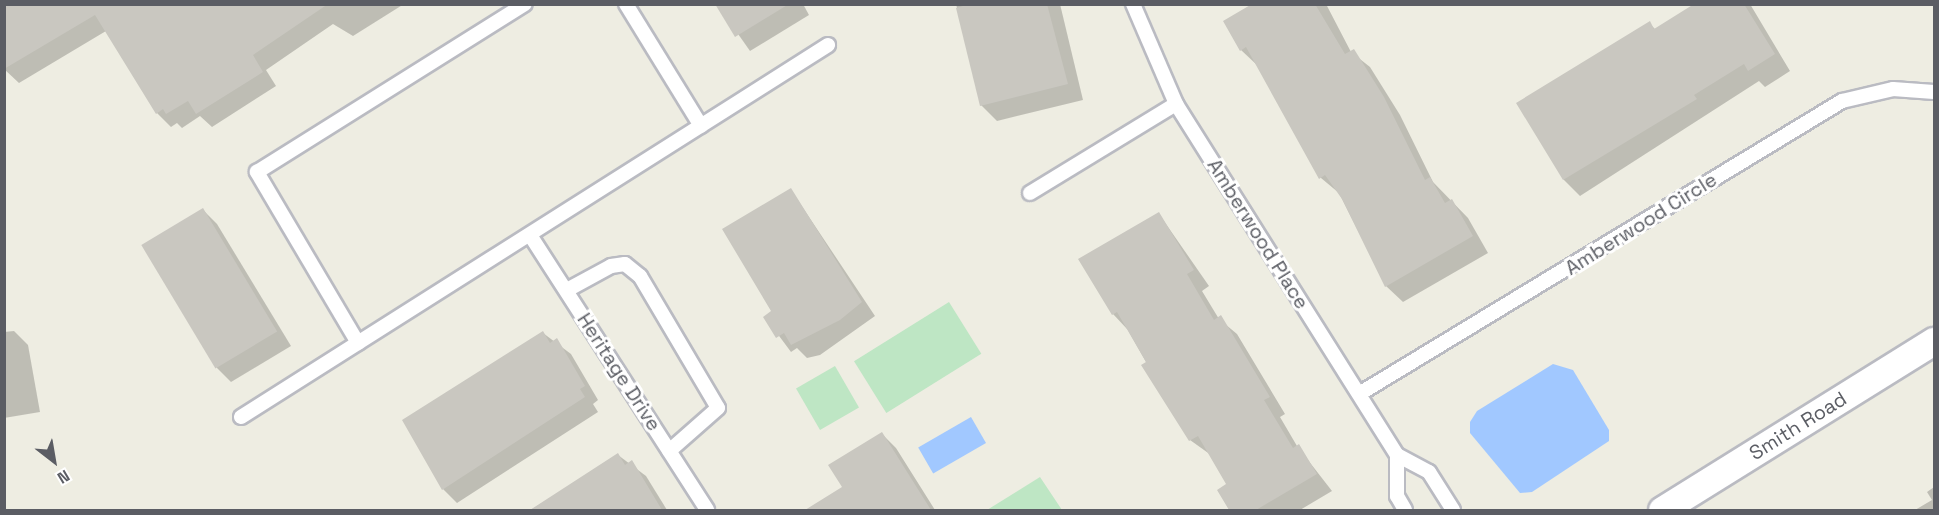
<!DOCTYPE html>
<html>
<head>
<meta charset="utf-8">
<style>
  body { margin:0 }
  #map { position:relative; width:1939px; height:515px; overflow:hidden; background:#eeede2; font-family:"Space Grotesk",sans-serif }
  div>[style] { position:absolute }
  .green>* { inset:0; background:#bee6c4; transform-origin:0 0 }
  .water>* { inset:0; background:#a1c8ff; transform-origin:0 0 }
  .shadow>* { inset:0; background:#0003 }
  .building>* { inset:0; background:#c9c7c0; transform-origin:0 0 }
  .roads { filter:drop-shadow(2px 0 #babbc2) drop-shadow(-2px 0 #babbc2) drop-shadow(0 2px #babbc2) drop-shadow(0 -2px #babbc2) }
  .lane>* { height:14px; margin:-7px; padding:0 7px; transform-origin:7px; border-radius:7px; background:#fff }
  .street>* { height:27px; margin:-13.5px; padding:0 13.5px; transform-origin:13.5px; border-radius:13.5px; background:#fff }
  span { translate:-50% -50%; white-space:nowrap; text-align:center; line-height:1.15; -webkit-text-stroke:6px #fff; paint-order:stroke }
  .street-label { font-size:20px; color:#5b5d64 }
  .frame { position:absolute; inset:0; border:6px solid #5b5d64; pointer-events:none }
  .north { position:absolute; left:24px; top:431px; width:60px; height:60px; -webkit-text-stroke:4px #fff; paint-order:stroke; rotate:149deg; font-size:16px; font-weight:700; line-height:24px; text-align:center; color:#5b5d64 }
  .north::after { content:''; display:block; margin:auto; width:21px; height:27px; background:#5b5d64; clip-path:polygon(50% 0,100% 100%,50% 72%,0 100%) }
</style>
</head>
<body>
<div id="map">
  <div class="green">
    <i style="left:949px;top:302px;width:61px;height:112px;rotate:58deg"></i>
    <i style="left:835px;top:366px;width:48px;height:45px;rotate:60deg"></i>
    <i style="clip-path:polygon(1040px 477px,1062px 510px,987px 510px)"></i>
  </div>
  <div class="water">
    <i style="clip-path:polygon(1553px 364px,1573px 370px,1609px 430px,1609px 441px,1532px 492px,1520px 493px,1470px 433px,1470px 422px,1477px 411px)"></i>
    <i style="left:971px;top:417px;width:30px;height:61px;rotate:60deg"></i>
  </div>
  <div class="shadow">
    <i style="clip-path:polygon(4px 4px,404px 4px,353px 36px,333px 24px,266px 70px,276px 86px,212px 127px,200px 116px,182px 128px,177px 123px,171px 127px,157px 113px,106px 31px,19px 83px,4px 69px)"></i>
    <i style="clip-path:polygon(717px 4px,803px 4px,809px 15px,750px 51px)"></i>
    <i style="clip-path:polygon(956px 4px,1060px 4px,1083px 100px,997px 121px,981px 105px)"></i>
    <i style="clip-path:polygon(1255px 4px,1326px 4px,1351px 52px,1370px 67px,1400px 115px,1433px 182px,1468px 218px,1488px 253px,1403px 302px,1386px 286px,1339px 193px,1321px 178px,1258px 66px,1241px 50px)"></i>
    <i style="clip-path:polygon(1697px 4px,1750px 4px,1790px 71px,1765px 87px,1759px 81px,1580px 196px,1564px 180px,1518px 103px,1649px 23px,1656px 30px)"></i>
    <i style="clip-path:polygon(791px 190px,875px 316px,820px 355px,807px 358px,797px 348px,791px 352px,765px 317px,773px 312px)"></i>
    <i style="clip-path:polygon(203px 210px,217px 224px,291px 346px,231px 382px,217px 368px)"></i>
    <i style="clip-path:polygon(1159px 214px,1209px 286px,1202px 291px,1219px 319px,1237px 334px,1285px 414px,1280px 417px,1297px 446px,1332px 491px,1300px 510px,1231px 510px,1219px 490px,1228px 485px,1211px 455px,1190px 440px,1128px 330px,1113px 314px)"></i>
    <i style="clip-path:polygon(14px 331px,28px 345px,40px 412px,4px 418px,4px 332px)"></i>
    <i style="clip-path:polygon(543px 333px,571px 354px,598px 400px,593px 404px,598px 412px,457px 503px,443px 489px)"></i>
    <i style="clip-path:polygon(882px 434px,896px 448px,935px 510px,832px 510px,825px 500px,844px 487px)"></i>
    <i style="clip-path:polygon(618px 455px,646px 476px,667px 510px,531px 510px)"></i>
    <i style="clip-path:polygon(1934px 487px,1934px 510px,1915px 510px,1932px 500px,1927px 492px)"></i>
  </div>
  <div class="building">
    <i style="clip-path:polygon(4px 4px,328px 4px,253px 55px,263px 72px,196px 114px,188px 101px,166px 114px,163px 109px,156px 114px,95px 15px,4px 69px)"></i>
    <i style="clip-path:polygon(715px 4px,789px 4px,735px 37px)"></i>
    <i style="clip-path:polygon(970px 4px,1047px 4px,1068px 84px,980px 106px,956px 8px)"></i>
    <i style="clip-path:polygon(1252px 4px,1315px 4px,1345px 54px,1354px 49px,1384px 97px,1425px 180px,1430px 177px,1445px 203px,1452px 199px,1473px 236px,1385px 287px,1342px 199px,1325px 175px,1319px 179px,1246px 47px,1240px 51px,1223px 21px)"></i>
    <i style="clip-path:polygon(1694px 4px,1744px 4px,1775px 54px,1748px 71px,1744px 64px,1694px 95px,1697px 99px,1563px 180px,1516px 103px,1650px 21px,1654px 29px)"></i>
    <i style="clip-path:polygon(791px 188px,862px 302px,840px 320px,791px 345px,784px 333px,776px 338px,763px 317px,771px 311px,722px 229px)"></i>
    <i style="left:203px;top:208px;width:144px;height:72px;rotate:59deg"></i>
    <i style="clip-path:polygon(1159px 212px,1194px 270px,1187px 274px,1214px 320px,1221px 315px,1270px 397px,1264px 400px,1293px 448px,1299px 444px,1317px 474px,1256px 510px,1229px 510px,1217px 490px,1226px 484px,1198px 436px,1189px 441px,1141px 365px,1146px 362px,1117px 312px,1112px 315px,1078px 259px)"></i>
    <i style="clip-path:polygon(543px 331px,550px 343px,557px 338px,585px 386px,580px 389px,585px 397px,442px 490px,402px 420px)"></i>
    <i style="clip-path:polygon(882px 432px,931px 510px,805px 510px,842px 487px,828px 465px)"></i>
    <i style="clip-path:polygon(618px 453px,625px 465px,632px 460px,662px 510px,530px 510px)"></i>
  </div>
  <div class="roads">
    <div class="lane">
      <i style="left:626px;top:4px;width:143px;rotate:58.4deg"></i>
      <i style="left:1133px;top:4px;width:109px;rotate:66.7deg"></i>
      <i style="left:1176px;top:104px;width:415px;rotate:57.8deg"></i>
      <i style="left:1397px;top:455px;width:41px;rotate:90deg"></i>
      <i style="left:1397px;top:496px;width:16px;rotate:60deg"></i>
      <i style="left:1030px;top:193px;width:171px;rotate:-31.4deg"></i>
      <i style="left:530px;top:235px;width:327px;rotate:57.2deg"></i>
      <i style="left:567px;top:290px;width:50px;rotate:-28.6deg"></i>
      <i style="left:611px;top:266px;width:14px;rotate:-8deg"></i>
      <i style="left:625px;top:264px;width:19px;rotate:39deg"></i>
      <i style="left:640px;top:276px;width:153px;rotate:59.4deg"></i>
      <i style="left:718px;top:408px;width:65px;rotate:138.7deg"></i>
      <i style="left:358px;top:343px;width:199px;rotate:-120.6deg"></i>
      <i style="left:257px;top:172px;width:316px;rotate:-32.1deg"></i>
      <i style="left:1359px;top:394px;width:565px;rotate:-31.24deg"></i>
      <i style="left:1842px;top:101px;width:52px;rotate:-13.2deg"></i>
      <i style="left:1893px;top:89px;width:41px;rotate:4.2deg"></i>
      <i style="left:241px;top:417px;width:695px;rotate:-32.36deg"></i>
      <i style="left:1397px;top:455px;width:36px;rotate:28deg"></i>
      <i style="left:1429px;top:472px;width:45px;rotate:57.7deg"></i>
    </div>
    <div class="street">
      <i style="left:1662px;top:510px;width:320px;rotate:-31.9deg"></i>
    </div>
  </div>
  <div class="street-label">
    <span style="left:1641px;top:224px;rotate:-32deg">Amberwood Circle</span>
    <span style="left:1258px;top:234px;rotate:58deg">Amberwood Place</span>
    <span style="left:619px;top:372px;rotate:57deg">Heritage Drive</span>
    <span style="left:1798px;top:426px;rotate:-32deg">Smith Road</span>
  </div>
  <div class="frame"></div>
  <div class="north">N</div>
</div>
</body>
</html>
